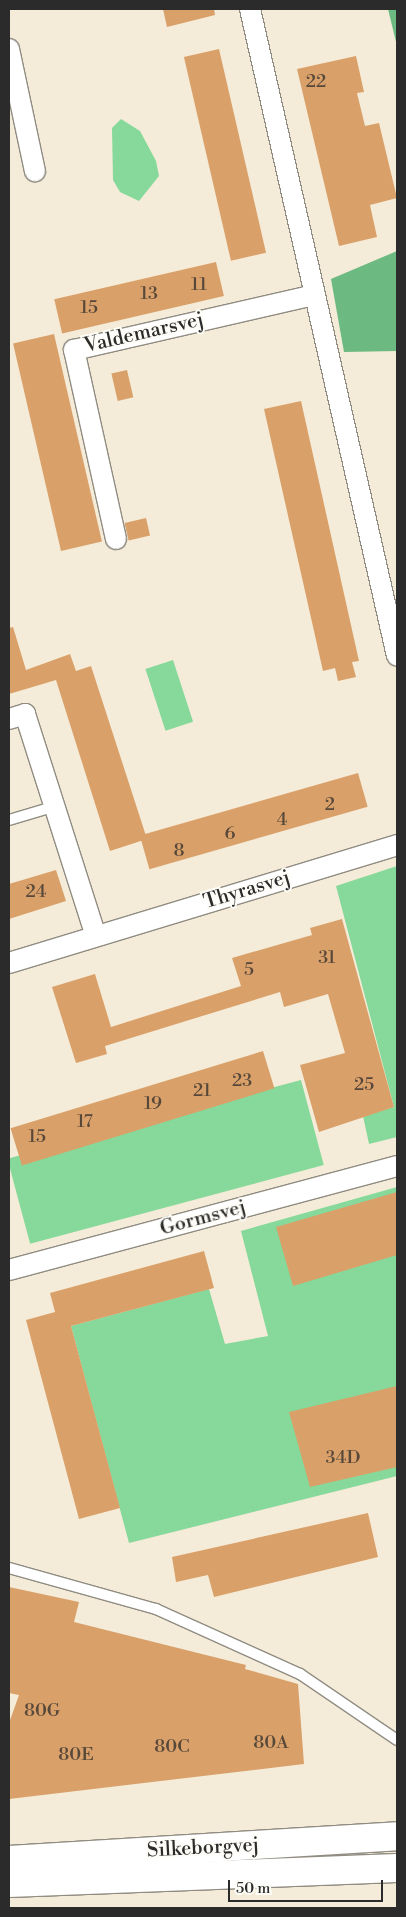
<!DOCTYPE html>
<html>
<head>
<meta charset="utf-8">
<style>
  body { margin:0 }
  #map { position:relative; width:406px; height:1917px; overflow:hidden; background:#f4ecd8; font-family:"Libre Bodoni",serif }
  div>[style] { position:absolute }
  .green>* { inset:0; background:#86d99a; transform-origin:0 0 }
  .forest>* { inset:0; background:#6cb982 }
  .building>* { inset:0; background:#daa069; transform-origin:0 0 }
  .roads { filter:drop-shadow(1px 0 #908c82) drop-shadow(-1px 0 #908c82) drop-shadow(0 1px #908c82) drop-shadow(0 -1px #908c82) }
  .lane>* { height:10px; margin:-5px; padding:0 5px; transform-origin:5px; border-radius:5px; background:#fff }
  .street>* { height:20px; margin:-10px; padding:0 10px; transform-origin:10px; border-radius:10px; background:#fff }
  .secondary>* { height:28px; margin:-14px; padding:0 14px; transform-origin:14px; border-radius:14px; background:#fff }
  span { translate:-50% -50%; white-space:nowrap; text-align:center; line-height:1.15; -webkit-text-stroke:4px #fdfcf7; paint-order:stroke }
  .number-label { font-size:18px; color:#57483a }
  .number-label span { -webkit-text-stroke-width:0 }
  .street-label { font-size:20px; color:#2b2b2b }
  .frame { position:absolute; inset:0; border:10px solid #2b2b2b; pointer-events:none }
  .scale { position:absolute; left:228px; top:1880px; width:155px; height:22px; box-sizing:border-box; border:2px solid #2b2b2b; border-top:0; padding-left:6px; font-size:15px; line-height:18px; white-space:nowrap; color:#2b2b2b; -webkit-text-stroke:4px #fdfcf7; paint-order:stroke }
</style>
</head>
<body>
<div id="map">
  <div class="green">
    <i style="clip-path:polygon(121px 119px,140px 131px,156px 161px,159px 176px,139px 201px,120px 192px,113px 180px,112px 128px)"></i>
    <i style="left:173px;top:660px;width:65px;height:29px;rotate:72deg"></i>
    <i style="clip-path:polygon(397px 866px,397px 1137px,369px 1144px,363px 1116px,394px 1107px,336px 886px)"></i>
    <i style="left:301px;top:1080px;width:88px;height:304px;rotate:75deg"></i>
    <i style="clip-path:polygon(397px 1187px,397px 1476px,129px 1543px,71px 1326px,209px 1289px,225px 1344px,268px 1336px,241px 1231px)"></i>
  </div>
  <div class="forest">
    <i style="clip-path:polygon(388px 9px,397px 9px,397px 46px)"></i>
    <i style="clip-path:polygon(397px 251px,397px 351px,344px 352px,331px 279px)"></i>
  </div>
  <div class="building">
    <i style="clip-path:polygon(163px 9px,214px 9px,215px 15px,167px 27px)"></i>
    <i style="left:219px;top:49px;width:209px;height:36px;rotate:77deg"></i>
    <i style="clip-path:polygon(356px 56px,364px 92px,357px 93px,365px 126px,379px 123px,397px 198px,370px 205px,377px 237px,339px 246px,297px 69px)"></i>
    <i style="left:216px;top:262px;width:35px;height:166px;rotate:77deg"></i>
    <i style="left:54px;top:334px;width:213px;height:42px;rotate:77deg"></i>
    <i style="left:127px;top:370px;width:28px;height:16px;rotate:77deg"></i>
    <i style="clip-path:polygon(301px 401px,359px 661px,352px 662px,356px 677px,338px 681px,335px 668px,323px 671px,264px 409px)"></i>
    <i style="left:146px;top:518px;width:18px;height:22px;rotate:77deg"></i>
    <i style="clip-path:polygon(13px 627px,26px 670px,70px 654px,76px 671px,91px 666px,147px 839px,110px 851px,56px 680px,9px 694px,9px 628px)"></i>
    <i style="left:358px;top:773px;width:35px;height:227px;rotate:74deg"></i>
    <i style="clip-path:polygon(56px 870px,66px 901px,9px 919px,9px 884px)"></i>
    <i style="clip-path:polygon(342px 919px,394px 1107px,319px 1132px,300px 1065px,345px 1053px,328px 994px,284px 1007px,280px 992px,105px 1046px,107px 1054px,76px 1063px,52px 987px,95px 974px,111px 1027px,241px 986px,232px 958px,312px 935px,310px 928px)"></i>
    <i style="left:263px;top:1051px;width:39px;height:264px;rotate:73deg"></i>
    <i style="clip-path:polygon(397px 1192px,397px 1255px,293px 1286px,276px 1227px)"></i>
    <i style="clip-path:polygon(204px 1251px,214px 1288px,71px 1326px,120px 1508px,79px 1519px,26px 1320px,55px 1312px,50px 1293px)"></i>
    <i style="clip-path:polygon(397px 1386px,397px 1467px,310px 1487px,289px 1412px)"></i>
    <i style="clip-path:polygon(368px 1513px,378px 1557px,214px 1597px,208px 1575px,176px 1582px,172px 1557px)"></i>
    <i style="clip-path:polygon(9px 1587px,79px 1602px,74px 1622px,246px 1665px,245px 1669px,298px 1684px,304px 1764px,9px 1799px,9px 1723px,19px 1695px,9px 1693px)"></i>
  </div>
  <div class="roads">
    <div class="lane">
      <i style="left:9px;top:820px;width:49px;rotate:-16.6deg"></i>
      <i style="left:9px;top:1568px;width:153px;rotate:15.6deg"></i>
      <i style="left:156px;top:1609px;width:158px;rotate:24.3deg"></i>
      <i style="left:300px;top:1674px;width:117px;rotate:34.2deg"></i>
    </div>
    <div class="street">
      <i style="left:250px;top:9px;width:663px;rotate:77.2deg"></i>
      <i style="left:9px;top:49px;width:125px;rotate:78deg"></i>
      <i style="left:116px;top:539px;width:194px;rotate:-102.5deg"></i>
      <i style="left:74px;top:350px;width:247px;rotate:-12.9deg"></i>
      <i style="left:9px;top:719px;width:17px;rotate:-17deg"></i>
      <i style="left:25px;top:714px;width:233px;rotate:72.3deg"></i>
      <i style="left:9px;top:963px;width:406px;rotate:-16.9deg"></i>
      <i style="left:9px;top:1270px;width:402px;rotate:-15deg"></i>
    </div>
    <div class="secondary">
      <i style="left:9px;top:1860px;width:389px;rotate:-3.5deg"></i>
      <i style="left:9px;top:1883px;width:388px;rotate:-2.2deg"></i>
    </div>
  </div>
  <div class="number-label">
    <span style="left:316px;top:82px">22</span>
    <span style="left:199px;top:285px">11</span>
    <span style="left:149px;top:294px">13</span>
    <span style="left:89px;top:308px">15</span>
    <span style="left:330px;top:805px">2</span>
    <span style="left:282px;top:820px">4</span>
    <span style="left:230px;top:834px">6</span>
    <span style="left:179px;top:851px">8</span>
    <span style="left:36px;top:892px">24</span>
    <span style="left:327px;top:958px">31</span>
    <span style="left:249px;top:970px">5</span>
    <span style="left:242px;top:1081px">23</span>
    <span style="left:364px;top:1085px">25</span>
    <span style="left:202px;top:1091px">21</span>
    <span style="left:153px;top:1104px">19</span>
    <span style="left:85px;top:1122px">17</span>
    <span style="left:37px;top:1137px">15</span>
    <span style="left:343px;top:1458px">34D</span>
    <span style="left:42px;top:1711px">80G</span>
    <span style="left:271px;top:1743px">80A</span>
    <span style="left:172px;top:1747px">80C</span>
    <span style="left:76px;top:1755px">80E</span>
  </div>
  <div class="street-label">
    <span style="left:144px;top:333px;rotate:-13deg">Valdemarsvej</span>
    <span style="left:247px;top:890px;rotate:-17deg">Thyrasvej</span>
    <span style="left:203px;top:1218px;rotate:-15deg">Gormsvej</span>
    <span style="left:203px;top:1848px;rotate:-3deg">Silkeborgvej</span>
  </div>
  <div class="frame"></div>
  <div class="scale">50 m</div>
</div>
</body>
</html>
